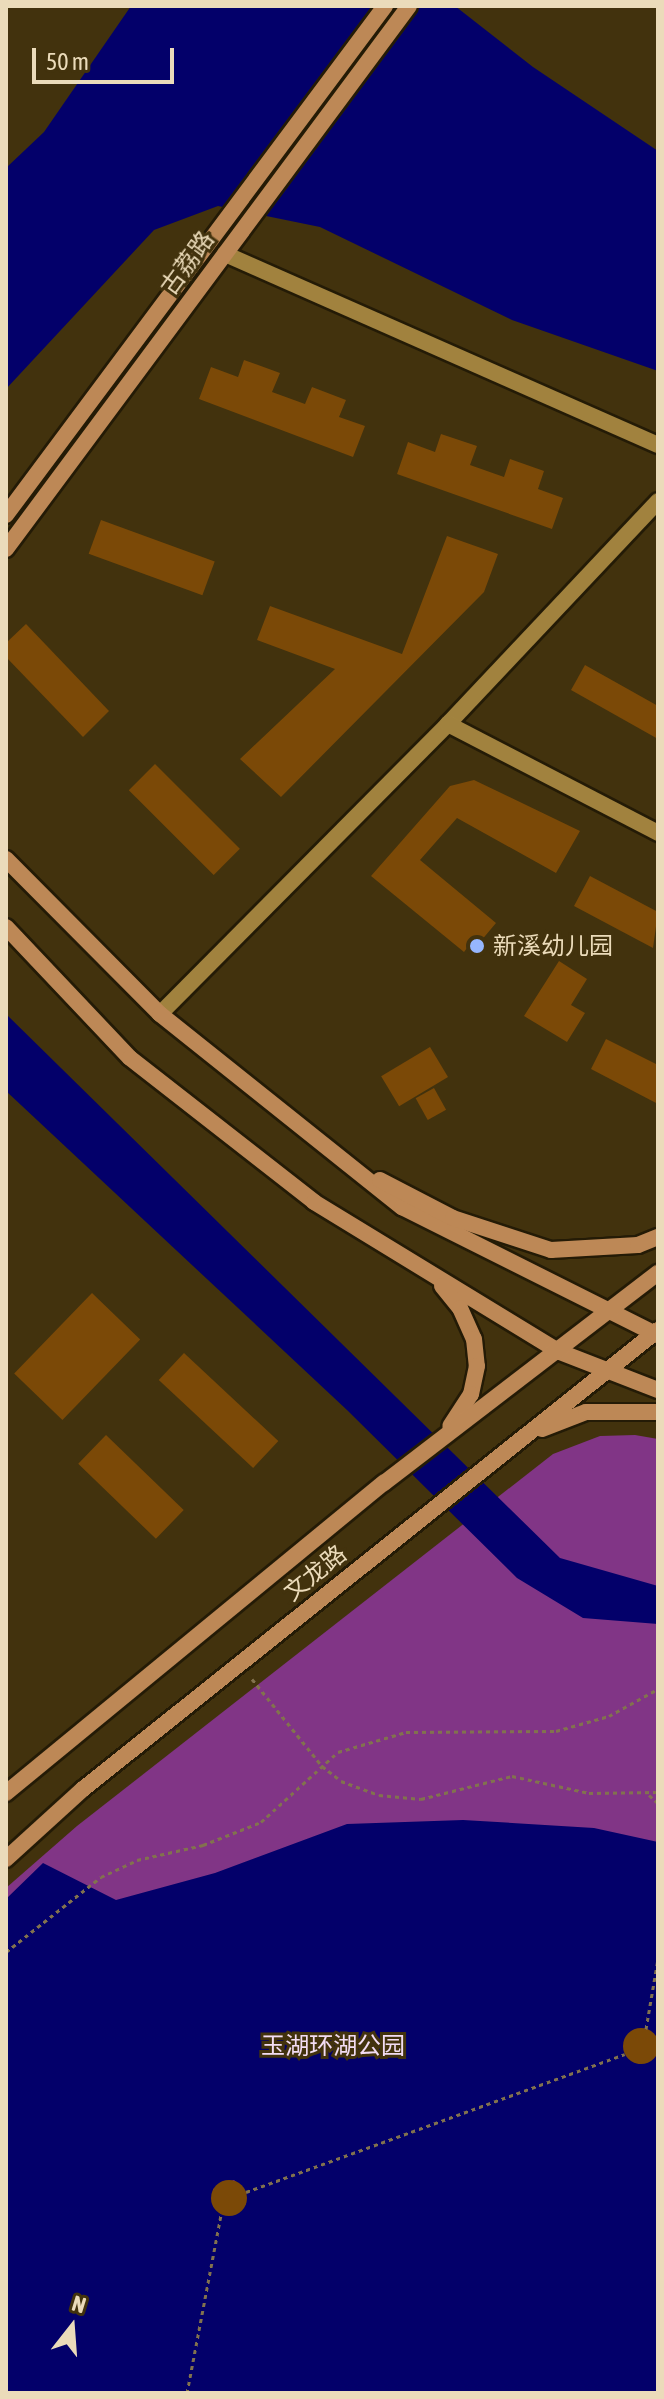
<!DOCTYPE html>
<html>
<head>
<meta charset="utf-8">
<style>
  body { margin:0 }
  #map { position:relative; width:664px; height:2399px; overflow:hidden; background:#42320d; font-family:"Asap Condensed","Noto Sans SC",sans-serif }
  div>[style] { position:absolute }
  .green>* { inset:0; background:#813586 }
  .water>* { inset:0; background:#03006a }
  .building>* { inset:0; background:#7b4907; transform-origin:0 0 }
  .round { border-radius:50% }
  .path>* { height:3px; margin-top:-1.5px; transform-origin:0; background:repeating-linear-gradient(90deg,#82724e 0 4px,transparent 0 8px) }
  .roads { filter:drop-shadow(2px 0 #241b06) drop-shadow(-2px 0 #241b06) drop-shadow(0 2px #241b06) drop-shadow(0 -2px #241b06) }
  .street>* { height:16px; margin:-8px; padding:0 8px; transform-origin:8px; border-radius:8px; background:#a1823e }
  .secondary>* { height:16px; margin:-8px; padding:0 8px; transform-origin:8px; border-radius:8px; background:#bd8856 }
  .dots>* { width:22px; height:22px; translate:-50% -50%; box-sizing:border-box; border:4px solid #42320d; border-radius:50% }
  span { translate:-50% -50%; white-space:nowrap; text-align:center; line-height:1.15; -webkit-text-stroke:6px #42320d; paint-order:stroke }
  .street-label { font-size:24px; color:#ebdbba }
  .poi-label { font-size:24px; color:#ebdbba }
  .left { translate:0 -50%; text-align:left }
  .park-label { font-size:24px; color:#f2dcf3 }
  .frame { position:absolute; inset:0; border:8px solid #ebdbba; pointer-events:none }
  .north { position:absolute; left:32px; top:2287px; width:80px; height:80px; -webkit-text-stroke:6px #42320d; paint-order:stroke; rotate:17deg; font-size:22px; font-weight:700; line-height:32px; text-align:center; color:#ebdbba }
  .north::after { content:''; display:block; margin:auto; width:28px; height:36px; background:#ebdbba; clip-path:polygon(50% 0,100% 100%,50% 72%,0 100%) }
  .scale { position:absolute; left:32px; top:48px; width:142px; height:36px; box-sizing:border-box; border:4px solid #ebdbba; border-top:0; padding-left:10px; font-size:24px; line-height:28px; white-space:nowrap; color:#ebdbba; -webkit-text-stroke:6px #42320d; paint-order:stroke }
</style>
</head>
<body>
<div id="map">
  <div class="green">
    <i style="clip-path:polygon(635px 1435px,658px 1439px,658px 2393px,6px 2393px,6px 1888px,77px 1826px,553px 1454px,600px 1436px)"></i>
  </div>
  <div class="water">
    <i style="clip-path:polygon(131px 6px,455px 6px,533px 67px,658px 151px,658px 371px,512px 320px,320px 227px,218px 206px,154px 230px,6px 389px,6px 168px,44px 132px)"></i>
    <i style="clip-path:polygon(6px 1014px,560px 1558px,658px 1586px,658px 1624px,583px 1618px,517px 1578px,347px 1410px,6px 1091px)"></i>
    <i style="clip-path:polygon(evenodd,463px 1820px,594px 1828px,658px 1842px,658px 2040px,646px 2029px,635px 2030px,624px 2049px,639px 2064px,658px 2053px,658px 2393px,6px 2393px,6px 1899px,43px 1863px,116px 1900px,215px 1873px,347px 1824px,463px 1820px,234px 2180px,246px 2192px,246px 2204px,233px 2215px,221px 2214px,213px 2206px,213px 2189px,234px 2180px)"></i>
  </div>
  <div class="building">
    <i style="clip-path:polygon(244px 360px,280px 373px,272px 392px,305px 404px,312px 387px,346px 400px,339px 417px,365px 426px,353px 457px,199px 399px,211px 367px,238px 377px)"></i>
    <i style="clip-path:polygon(441px 434px,477px 446px,470px 465px,504px 477px,510px 459px,544px 471px,538px 489px,563px 498px,552px 529px,397px 474px,408px 442px,435px 452px)"></i>
    <i style="left:101px;top:520px;width:121px;height:36px;rotate:20deg"></i>
    <i style="clip-path:polygon(447px 536px,498px 554px,484px 592px,281px 797px,240px 759px,335px 669px,257px 640px,270px 606px,402px 654px)"></i>
    <i style="clip-path:polygon(26px 624px,109px 711px,83px 737px,6px 657px,6px 643px)"></i>
    <i style="clip-path:polygon(585px 665px,658px 706px,658px 739px,571px 690px)"></i>
    <i style="left:155px;top:764px;width:120px;height:37px;rotate:45deg"></i>
    <i style="clip-path:polygon(474px 780px,580px 831px,556px 873px,457px 818px,420px 860px,496px 923px,475px 948px,470px 944px,464px 952px,371px 876px,450px 786px)"></i>
    <i style="clip-path:polygon(590px 876px,658px 912px,653px 948px,574px 906px)"></i>
    <i style="clip-path:polygon(559px 961px,587px 979px,571px 1005px,585px 1013px,567px 1042px,524px 1016px)"></i>
    <i style="clip-path:polygon(606px 1039px,658px 1065px,658px 1104px,591px 1069px)"></i>
    <i style="left:430px;top:1047px;width:35px;height:57px;rotate:59deg"></i>
    <i style="left:434px;top:1088px;width:25px;height:21px;rotate:61deg"></i>
    <i style="left:92px;top:1293px;width:67px;height:112px;rotate:44deg"></i>
    <i style="left:184px;top:1353px;width:129px;height:37px;rotate:43deg"></i>
    <i style="left:106px;top:1435px;width:108px;height:40px;rotate:44deg"></i>
    <i class="round" style="left:623px;top:2028px;width:36px;height:36px"></i>
    <i class="round" style="left:211px;top:2180px;width:36px;height:36px"></i>
  </div>
  <div class="path">
    <i style="left:252px;top:1679px;width:112px;rotate:51.2deg"></i>
    <i style="left:322px;top:1766px;width:24px;rotate:38deg"></i>
    <i style="left:341px;top:1781px;width:40px;rotate:20.2deg"></i>
    <i style="left:379px;top:1795px;width:42px;rotate:5.4deg"></i>
    <i style="left:421px;top:1799px;width:94px;rotate:-14.2deg"></i>
    <i style="left:512px;top:1776px;width:79px;rotate:12.4deg"></i>
    <i style="left:589px;top:1793px;width:69px;rotate:-0.8deg"></i>
    <i style="left:649px;top:1795px;width:12px;rotate:42deg"></i>
    <i style="left:6px;top:1952px;width:121px;rotate:-38.3deg"></i>
    <i style="left:101px;top:1877px;width:40px;rotate:-25deg"></i>
    <i style="left:137px;top:1860px;width:68px;rotate:-12.8deg"></i>
    <i style="left:203px;top:1845px;width:62px;rotate:-21.6deg"></i>
    <i style="left:261px;top:1822px;width:104px;rotate:-42.3deg"></i>
    <i style="left:338px;top:1752px;width:71px;rotate:-16.4deg"></i>
    <i style="left:406px;top:1732px;width:150px;rotate:-0.4deg"></i>
    <i style="left:556px;top:1731px;width:55px;rotate:-15.8deg"></i>
    <i style="left:609px;top:1716px;width:56px;rotate:-28.9deg"></i>
    <i style="left:646px;top:2029px;width:71px;rotate:-80.3deg"></i>
    <i style="left:246px;top:2192px;width:403px;rotate:-20deg"></i>
    <i style="left:187px;top:2393px;width:182px;rotate:-79.2deg"></i>
  </div>
  <div class="roads">
    <div class="street">
      <i style="left:225px;top:254px;width:473px;rotate:23.8deg"></i>
      <i style="left:448px;top:724px;width:306px;rotate:-46.7deg"></i>
      <i style="left:160px;top:1014px;width:409px;rotate:-45.2deg"></i>
      <i style="left:448px;top:724px;width:237px;rotate:27.4deg"></i>
    </div>
    <div class="secondary">
      <i style="left:6px;top:515px;width:635px;rotate:-53.33deg"></i>
      <i style="left:6px;top:549px;width:676px;rotate:-53.42deg"></i>
      <i style="left:6px;top:859px;width:218px;rotate:45.2deg"></i>
      <i style="left:160px;top:1014px;width:310px;rotate:38.6deg"></i>
      <i style="left:402px;top:1207px;width:286px;rotate:26.6deg"></i>
      <i style="left:6px;top:927px;width:180px;rotate:46.6deg"></i>
      <i style="left:130px;top:1058px;width:234px;rotate:38deg"></i>
      <i style="left:314px;top:1202px;width:288px;rotate:31.4deg"></i>
      <i style="left:560px;top:1352px;width:105px;rotate:21.2deg"></i>
      <i style="left:380px;top:1180px;width:82px;rotate:27.5deg"></i>
      <i style="left:453px;top:1218px;width:103px;rotate:18.1deg"></i>
      <i style="left:551px;top:1250px;width:87px;rotate:-3.3deg"></i>
      <i style="left:638px;top:1245px;width:22px;rotate:-22deg"></i>
      <i style="left:442px;top:1286px;width:28px;rotate:51deg"></i>
      <i style="left:460px;top:1308px;width:34px;rotate:66deg"></i>
      <i style="left:474px;top:1339px;width:27px;rotate:84deg"></i>
      <i style="left:477px;top:1366px;width:29px;rotate:102deg"></i>
      <i style="left:471px;top:1394px;width:38px;rotate:123deg"></i>
      <i style="left:542px;top:1429px;width:47px;rotate:-21.1deg"></i>
      <i style="left:586px;top:1412px;width:72px"></i>
      <i style="left:6px;top:1793px;width:489px;rotate:-39.4deg"></i>
      <i style="left:384px;top:1483px;width:345px;rotate:-37.5deg"></i>
      <i style="left:6px;top:1859px;width:104px;rotate:-42.3deg"></i>
      <i style="left:83px;top:1789px;width:736px;rotate:-38.6deg"></i>
    </div>
  </div>
  <div class="dots">
    <i style="left:477px;top:946px;background:#96b6fd"></i>
  </div>
  <div class="street-label">
    <span style="left:187px;top:263px;rotate:-54deg">古荔路</span>
    <span style="left:315px;top:1573px;rotate:-39deg">文龙路</span>
  </div>
  <div class="poi-label">
    <span class="left" style="left:493px;top:946px">新溪幼儿园</span>
  </div>
  <div class="park-label">
    <span style="left:333px;top:2046px">玉湖环湖公园</span>
  </div>
  <div class="frame"></div>
  <div class="north">N</div>
  <div class="scale">50 m</div>
</div>
</body>
</html>
